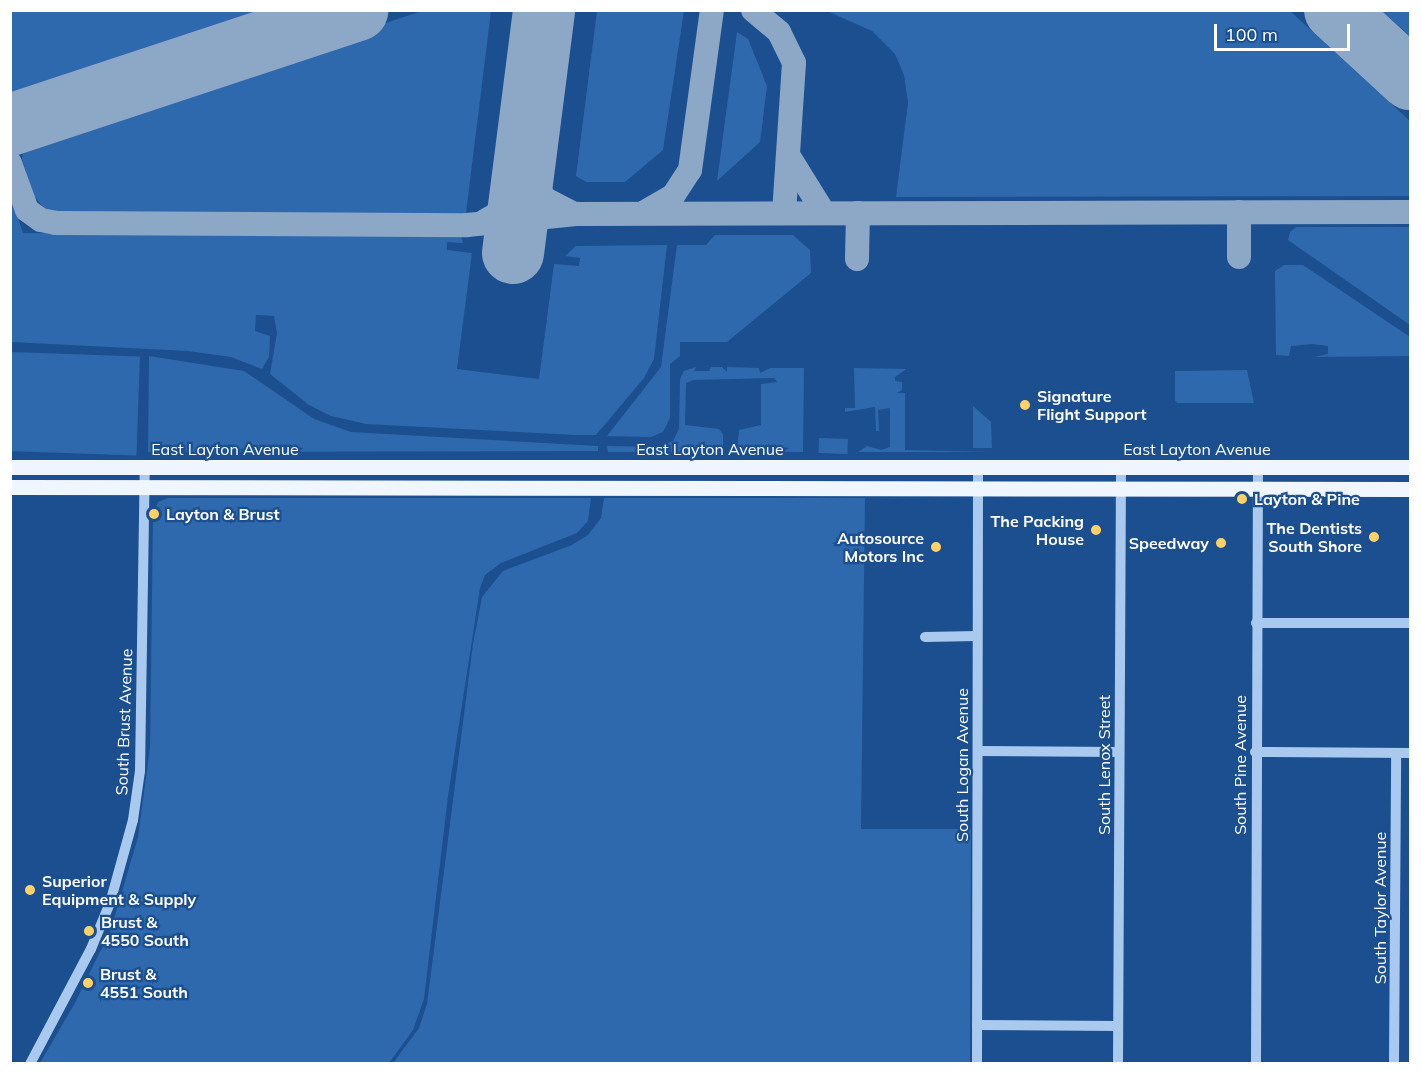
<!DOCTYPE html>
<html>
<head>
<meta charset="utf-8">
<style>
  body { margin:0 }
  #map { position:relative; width:1421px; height:1074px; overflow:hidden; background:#1b4f8f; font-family:Mulish,sans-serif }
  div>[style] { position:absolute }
  .green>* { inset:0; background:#2e69ad; transform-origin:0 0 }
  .taxiway>* { height:24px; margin:-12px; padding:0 12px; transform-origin:12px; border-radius:12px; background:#8da7c7 }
  .runway>* { height:62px; margin:-31px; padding:0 31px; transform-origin:31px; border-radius:31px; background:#8da7c7 }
  .minor>* { height:10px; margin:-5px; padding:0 5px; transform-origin:5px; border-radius:5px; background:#a9c9ee }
  .major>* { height:15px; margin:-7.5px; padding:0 7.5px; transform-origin:7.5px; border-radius:7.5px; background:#f0f6ff }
  .dots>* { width:16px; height:16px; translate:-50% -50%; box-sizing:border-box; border:3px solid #1b4f8f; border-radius:50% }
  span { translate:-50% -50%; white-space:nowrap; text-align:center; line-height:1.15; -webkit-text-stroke:4.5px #1b4f8f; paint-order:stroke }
  .poi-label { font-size:16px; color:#fff; font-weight:700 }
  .left { translate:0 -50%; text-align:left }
  .right { translate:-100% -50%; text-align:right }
  .street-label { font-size:16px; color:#fff }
  .frame { position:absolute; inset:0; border:12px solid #fff; pointer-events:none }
  .scale { position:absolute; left:1214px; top:24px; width:136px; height:27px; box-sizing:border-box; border:3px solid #fff; border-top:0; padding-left:8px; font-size:18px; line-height:21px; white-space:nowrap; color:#fff; -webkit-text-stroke:4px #1b4f8f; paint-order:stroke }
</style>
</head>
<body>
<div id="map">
  <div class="green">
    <i style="clip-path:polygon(425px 10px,491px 11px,466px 213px,61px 213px,44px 208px,34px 196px,22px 159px,24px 149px,34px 140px)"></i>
    <i style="clip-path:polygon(10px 11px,11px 10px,290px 11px,20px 100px,11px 98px)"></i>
    <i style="clip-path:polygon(597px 11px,684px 11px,663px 150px,625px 182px,586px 182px,576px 176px)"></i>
    <i style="clip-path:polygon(827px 11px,1290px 11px,1410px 121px,1410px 196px,896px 197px,908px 102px,904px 75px,895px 54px,872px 31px)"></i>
    <i style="clip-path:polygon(1382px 11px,1410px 11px,1410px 36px)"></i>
    <i style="clip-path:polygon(737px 32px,748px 39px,767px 86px,760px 142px,717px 181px)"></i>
    <i style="clip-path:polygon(11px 196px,23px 233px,461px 236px,463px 243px,447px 242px,447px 250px,472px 253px,457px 369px,539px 379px,554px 264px,579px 266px,580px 258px,565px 256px,576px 246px,667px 245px,654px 359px,644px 378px,596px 435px,575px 435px,366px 424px,331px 416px,309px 405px,270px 374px,277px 333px,274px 316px,256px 315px,255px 331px,270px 336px,269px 357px,262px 369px,231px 357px,188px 351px,11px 342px)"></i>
    <i style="clip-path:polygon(1410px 227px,1410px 325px,1288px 240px,1290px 232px,1296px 227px)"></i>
    <i style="clip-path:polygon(715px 235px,793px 235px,810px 250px,811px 273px,727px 342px,680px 342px,680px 356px,670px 364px,670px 418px,663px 432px,651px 437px,607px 436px,661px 367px,677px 245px,706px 245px)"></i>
    <i style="clip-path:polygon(1284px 265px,1303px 265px,1410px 337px,1410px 356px,1314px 357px,1328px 354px,1328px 346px,1312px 344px,1291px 346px,1289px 356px,1276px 355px,1275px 278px,1275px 271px)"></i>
    <i style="left:11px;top:352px;width:129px;height:99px;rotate:2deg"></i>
    <i style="clip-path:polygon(149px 356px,244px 371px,314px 419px,351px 432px,598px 446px,598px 451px,148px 452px)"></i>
    <i style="clip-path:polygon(696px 367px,694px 371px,709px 371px,711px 367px,722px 367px,727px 372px,727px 367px,759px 368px,760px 373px,770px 368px,804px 368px,803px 452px,737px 452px,739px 430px,761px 425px,761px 384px,777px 382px,774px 378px,693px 380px,686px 383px,685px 425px,719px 429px,723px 434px,723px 452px,608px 452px,607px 446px,658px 447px,673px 441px,679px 429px,680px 379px,684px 371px)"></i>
    <i style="clip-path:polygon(854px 368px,906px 369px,895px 377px,895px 381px,902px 382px,902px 390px,896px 393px,905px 393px,905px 450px,992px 452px,858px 452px,867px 446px,881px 450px,890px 447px,890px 408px,878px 410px,879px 431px,876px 431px,875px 407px,845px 412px,845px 408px,855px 408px)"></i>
    <i style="clip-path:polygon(1247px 370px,1254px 403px,1177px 403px,1175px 400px,1175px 371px)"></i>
    <i style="clip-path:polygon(973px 406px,991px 422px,992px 448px,973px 448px)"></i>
    <i style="left:819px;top:438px;width:29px;height:15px;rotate:2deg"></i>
    <i style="clip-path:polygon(168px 498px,591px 498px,588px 521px,577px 533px,501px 563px,485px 575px,480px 588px,448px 796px,424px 999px,413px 1030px,389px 1063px,40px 1063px,75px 1003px,111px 929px,138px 837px,150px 748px,153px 515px,158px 502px)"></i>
    <i style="clip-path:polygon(604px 498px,865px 498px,861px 829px,971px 829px,970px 1063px,393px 1063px,419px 1028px,427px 1004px,473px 644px,482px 597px,503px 571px,572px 545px,588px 535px,601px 518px)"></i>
  </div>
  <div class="taxiway">
    <i style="left:753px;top:10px;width:34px;rotate:40deg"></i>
    <i style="left:779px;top:32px;width:34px;rotate:64deg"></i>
    <i style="left:794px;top:63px;width:150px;rotate:93.8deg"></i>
    <i style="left:536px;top:74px;width:98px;rotate:94.7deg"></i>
    <i style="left:528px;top:172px;width:32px;rotate:58deg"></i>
    <i style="left:545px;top:199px;width:31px;rotate:27deg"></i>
    <i style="left:10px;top:140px;width:26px;rotate:-51deg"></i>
    <i style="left:788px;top:155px;width:68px;rotate:58.2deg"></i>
    <i style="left:10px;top:163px;width:50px;rotate:70.1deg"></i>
    <i style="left:27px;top:210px;width:17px;rotate:36deg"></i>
    <i style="left:41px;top:220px;width:15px;rotate:11deg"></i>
    <i style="left:56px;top:223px;width:411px;rotate:0.3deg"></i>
    <i style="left:467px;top:225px;width:112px;rotate:-5.7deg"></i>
    <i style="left:578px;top:214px;width:832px;rotate:-0.14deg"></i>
    <i style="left:645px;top:212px;width:32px;rotate:-30deg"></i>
    <i style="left:673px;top:196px;width:31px;rotate:-57deg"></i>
    <i style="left:690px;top:170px;width:162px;rotate:-82.2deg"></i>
    <i style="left:485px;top:221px;width:20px;rotate:-30deg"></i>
    <i style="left:502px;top:211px;width:18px;rotate:-49deg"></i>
    <i style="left:514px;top:197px;width:37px;rotate:-74deg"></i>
    <i style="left:1239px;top:257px;width:45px;rotate:-90deg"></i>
    <i style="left:857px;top:259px;width:46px;rotate:-88.8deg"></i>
  </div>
  <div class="runway">
    <i style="left:1335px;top:10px;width:102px;rotate:42.6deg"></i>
    <i style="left:10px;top:125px;width:366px;rotate:-18.3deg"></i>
    <i style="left:513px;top:253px;width:245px;rotate:-82.7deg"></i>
  </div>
  <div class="minor">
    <i style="left:1256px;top:623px;width:154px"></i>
    <i style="left:925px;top:637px;width:52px;rotate:-1.1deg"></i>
    <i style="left:978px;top:751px;width:141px;rotate:0.4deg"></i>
    <i style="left:1255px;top:752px;width:155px;rotate:0.4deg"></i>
    <i style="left:977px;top:1025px;width:141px;rotate:0.4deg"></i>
    <i style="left:30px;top:1064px;width:130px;rotate:-62.1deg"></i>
    <i style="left:91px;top:949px;width:50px;rotate:-67.6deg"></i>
    <i style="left:110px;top:903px;width:86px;rotate:-74.5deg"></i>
    <i style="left:133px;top:820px;width:49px;rotate:-81.9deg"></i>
    <i style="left:140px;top:771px;width:304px;rotate:-89.1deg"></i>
    <i style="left:977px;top:1064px;width:597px;rotate:-89.9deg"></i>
    <i style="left:1118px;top:1064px;width:598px;rotate:-89.71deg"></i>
    <i style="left:1256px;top:1064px;width:597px;rotate:-89.81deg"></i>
    <i style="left:1394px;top:1064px;width:311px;rotate:-89.6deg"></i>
  </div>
  <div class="major">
    <i style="left:10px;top:467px;width:1400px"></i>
    <i style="left:10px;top:487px;width:1400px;rotate:0.08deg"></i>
  </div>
  <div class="dots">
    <i style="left:1025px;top:405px;background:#ffd166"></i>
    <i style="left:1242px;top:499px;background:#ffd166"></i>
    <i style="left:154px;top:514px;background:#ffd166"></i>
    <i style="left:1096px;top:530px;background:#ffd166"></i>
    <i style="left:1374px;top:537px;background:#ffd166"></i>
    <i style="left:1221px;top:543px;background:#ffd166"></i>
    <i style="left:936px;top:547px;background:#ffd166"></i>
    <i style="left:30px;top:890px;background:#ffd166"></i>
    <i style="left:89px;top:931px;background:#ffd166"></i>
    <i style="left:88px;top:983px;background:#ffd166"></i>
  </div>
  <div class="poi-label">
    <span class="left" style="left:1037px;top:405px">Signature<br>Flight Support</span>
    <span class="left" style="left:1254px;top:499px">Layton &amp; Pine</span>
    <span class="left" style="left:166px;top:514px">Layton &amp; Brust</span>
    <span class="right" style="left:1084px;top:530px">The Packing<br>House</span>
    <span class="right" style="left:1362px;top:537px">The Dentists<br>South Shore</span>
    <span class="right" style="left:924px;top:547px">Autosource<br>Motors Inc</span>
    <span class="right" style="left:1209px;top:543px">Speedway</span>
    <span class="left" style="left:42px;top:890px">Superior<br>Equipment &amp; Supply</span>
    <span class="left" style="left:101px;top:931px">Brust &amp;<br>4550 South</span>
    <span class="left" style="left:100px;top:983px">Brust &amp;<br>4551 South</span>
  </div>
  <div class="street-label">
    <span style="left:225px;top:449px">East Layton Avenue</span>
    <span style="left:710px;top:449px">East Layton Avenue</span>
    <span style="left:1197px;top:449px">East Layton Avenue</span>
    <span style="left:124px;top:722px;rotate:-88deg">South Brust Avenue</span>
    <span style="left:962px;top:765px;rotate:-90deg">South Logan Avenue</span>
    <span style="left:1104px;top:765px;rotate:-90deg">South Lenox Street</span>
    <span style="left:1240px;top:765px;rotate:-90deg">South Pine Avenue</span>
    <span style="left:1380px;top:908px;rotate:-90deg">South Taylor Avenue</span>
  </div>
  <div class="frame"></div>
  <div class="scale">100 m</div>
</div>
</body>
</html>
